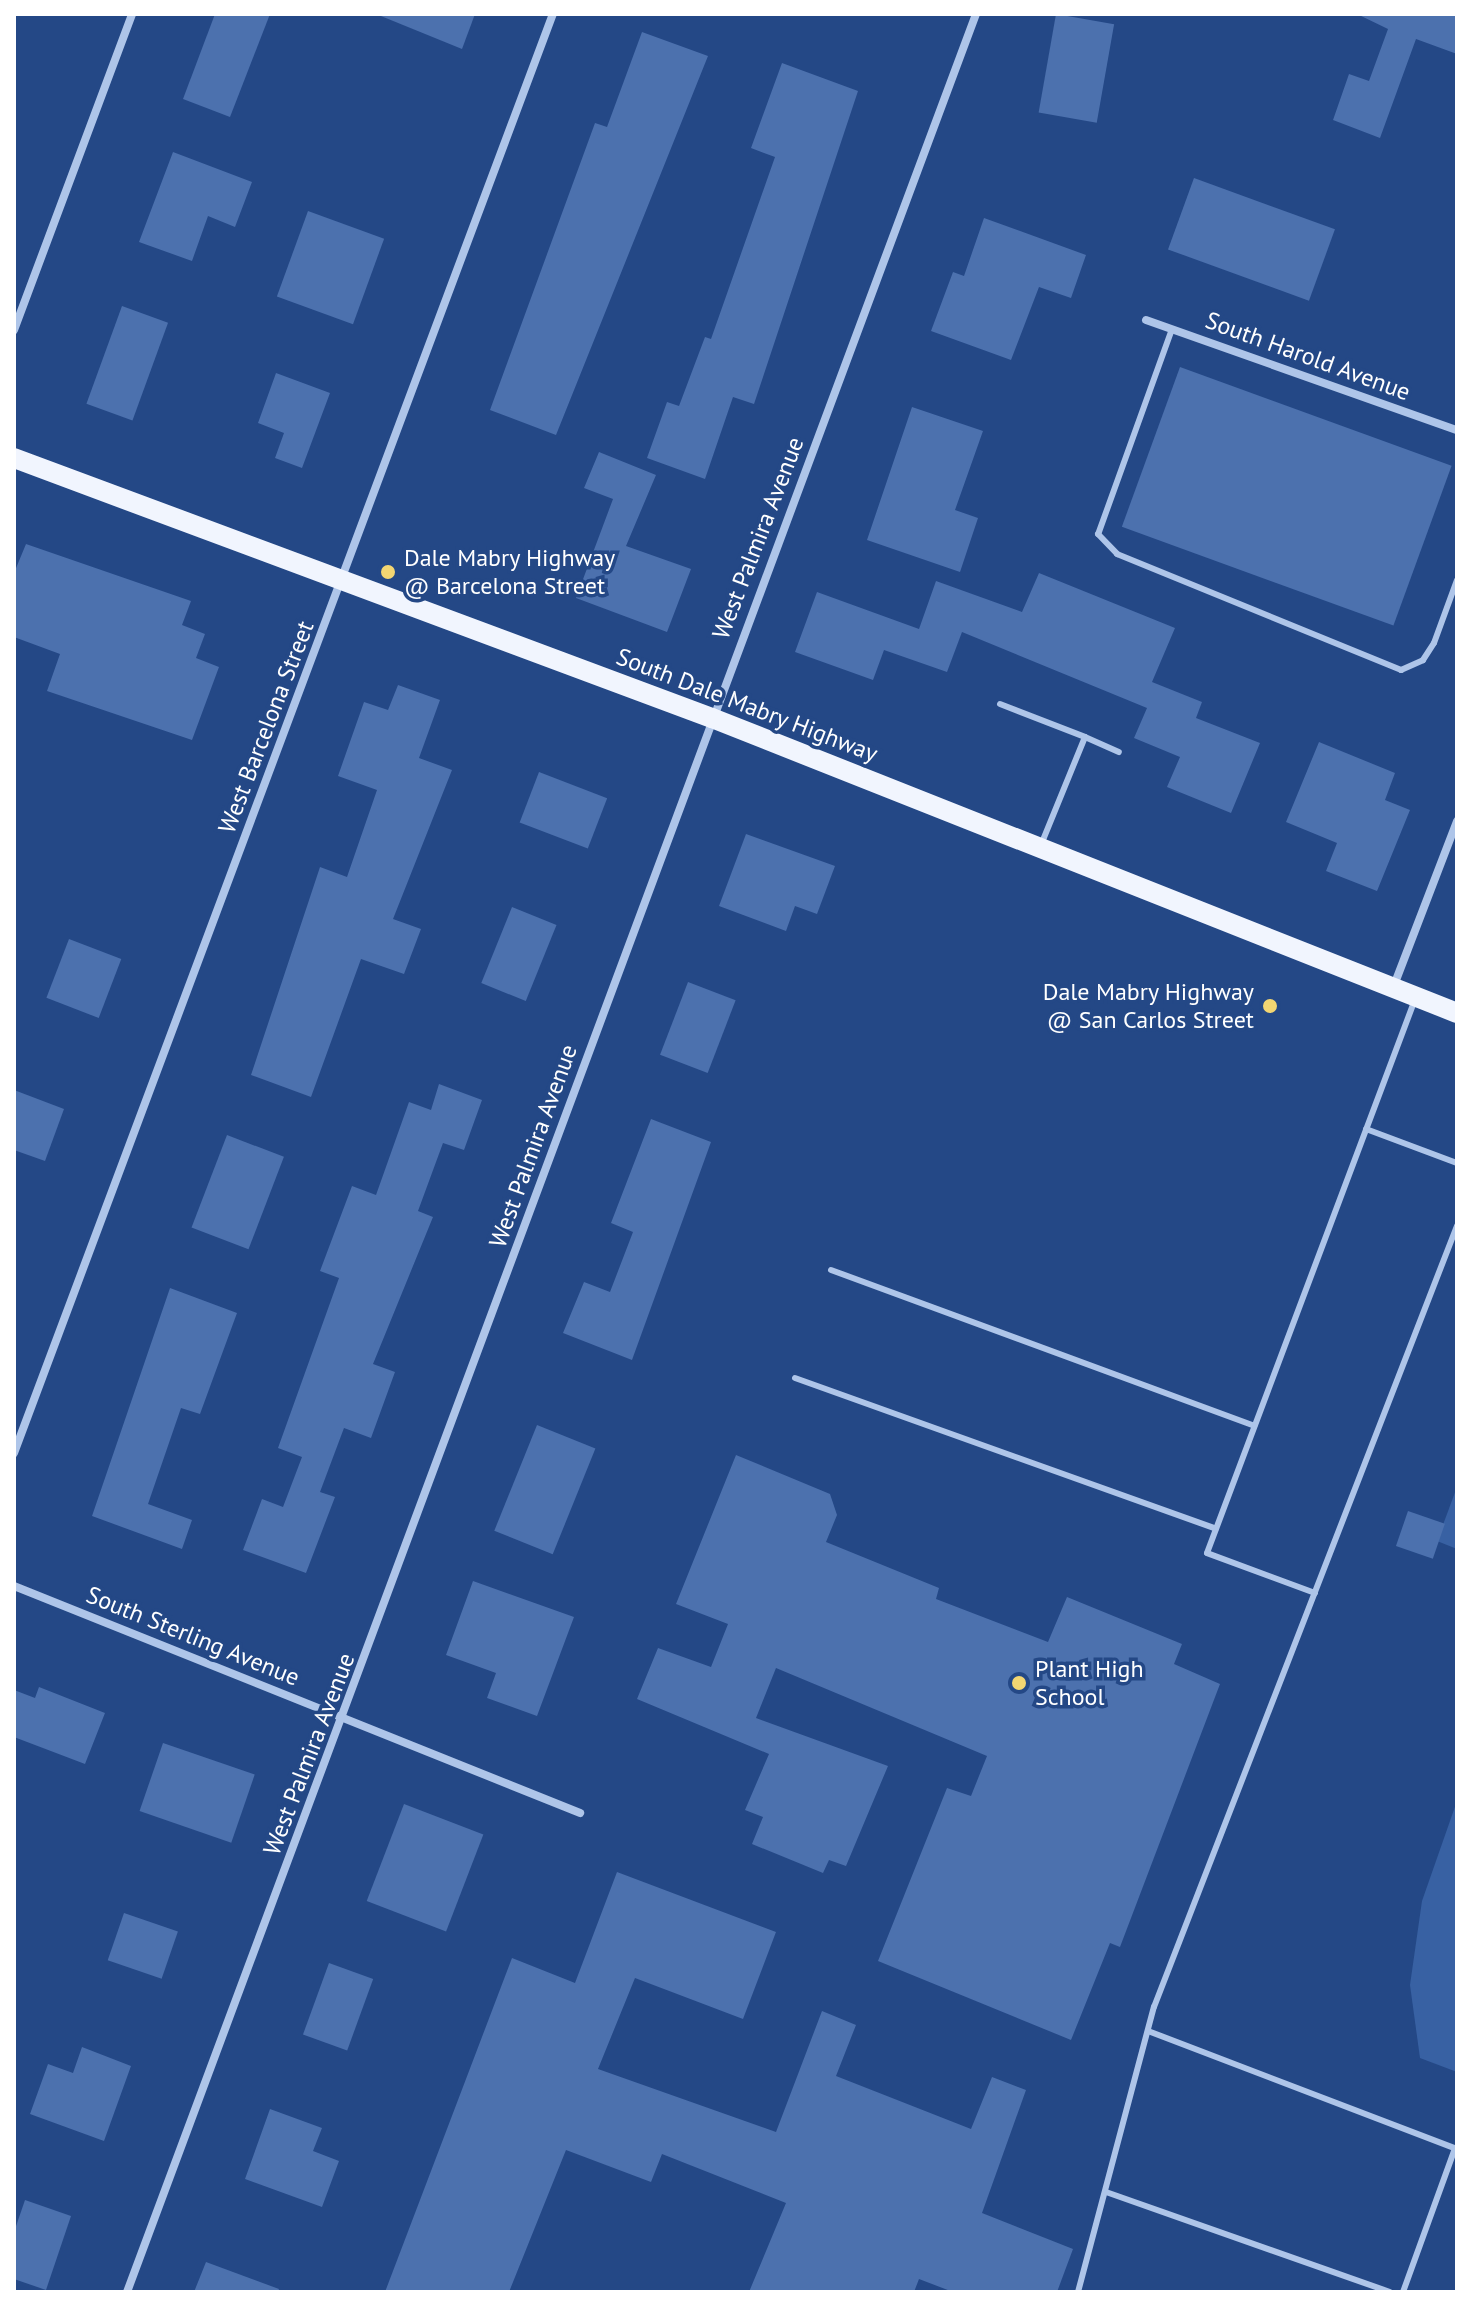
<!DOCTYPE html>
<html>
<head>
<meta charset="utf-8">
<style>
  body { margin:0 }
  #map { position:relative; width:1471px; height:2306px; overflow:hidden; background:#244886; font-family:"PT Sans",sans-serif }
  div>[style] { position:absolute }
  .green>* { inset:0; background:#3861a3 }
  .building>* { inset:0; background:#4c71ae; transform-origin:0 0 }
  .service>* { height:6px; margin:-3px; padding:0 3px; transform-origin:3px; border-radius:3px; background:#aec5e9 }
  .minor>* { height:8px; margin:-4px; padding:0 4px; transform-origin:4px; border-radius:4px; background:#aec5e9 }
  .primary>* { height:20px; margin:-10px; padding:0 10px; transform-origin:10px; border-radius:10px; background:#f1f5fe }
  .dots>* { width:22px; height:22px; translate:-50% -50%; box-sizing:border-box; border:4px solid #244886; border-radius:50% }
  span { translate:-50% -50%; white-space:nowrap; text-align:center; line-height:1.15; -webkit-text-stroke:7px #244886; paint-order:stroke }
  .street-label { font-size:24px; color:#fff }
  .poi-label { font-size:24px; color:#fff }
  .left { translate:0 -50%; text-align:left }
  .right { translate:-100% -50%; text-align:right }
  .frame { position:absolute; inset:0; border:16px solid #fff; pointer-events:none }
</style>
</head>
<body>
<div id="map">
  <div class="green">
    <i style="clip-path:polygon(1457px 1487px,1457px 1549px,1437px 1541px)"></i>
    <i style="clip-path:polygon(1457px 1801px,1457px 2072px,1420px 2058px,1410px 1985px,1422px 1901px)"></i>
  </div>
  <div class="building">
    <i style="clip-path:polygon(215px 14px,270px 14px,230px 117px,183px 99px)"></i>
    <i style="clip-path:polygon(376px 14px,475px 14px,462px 49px)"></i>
    <i style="left:1056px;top:14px;width:59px;height:100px;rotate:10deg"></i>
    <i style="clip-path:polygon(1357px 14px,1457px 14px,1457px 54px,1416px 39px,1380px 138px,1333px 120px,1349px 74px,1369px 81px,1388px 29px)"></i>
    <i style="clip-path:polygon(642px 32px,708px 56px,556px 435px,490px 410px,595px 123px,607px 127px)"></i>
    <i style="clip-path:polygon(782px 63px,858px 91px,754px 404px,733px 397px,705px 479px,647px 458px,667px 402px,679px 406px,705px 337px,711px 339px,775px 157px,751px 148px)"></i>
    <i style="clip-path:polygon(173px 152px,252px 182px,235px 227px,208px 216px,192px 261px,139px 242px)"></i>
    <i style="left:1194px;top:178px;width:150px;height:76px;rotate:20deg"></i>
    <i style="left:308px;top:211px;width:81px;height:91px;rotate:20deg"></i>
    <i style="clip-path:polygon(984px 218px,1086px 255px,1071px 298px,1039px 287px,1011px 360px,931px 331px,953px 272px,964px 276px)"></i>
    <i style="left:122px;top:306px;width:49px;height:104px;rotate:20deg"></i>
    <i style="left:1180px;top:367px;width:289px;height:170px;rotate:20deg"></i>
    <i style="clip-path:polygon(276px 373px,330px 393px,302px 468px,275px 458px,284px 433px,258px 423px)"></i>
    <i style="clip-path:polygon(912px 407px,983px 431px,955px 510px,978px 518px,960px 572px,867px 540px)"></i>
    <i style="clip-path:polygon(599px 452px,656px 475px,626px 546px,691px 569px,667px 632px,576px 598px,613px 499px,584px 488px)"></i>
    <i style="clip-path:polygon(26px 544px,191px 601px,182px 625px,205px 634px,196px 658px,219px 667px,192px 740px,47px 691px,60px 654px,14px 637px,14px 573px)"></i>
    <i style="clip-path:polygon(1039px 573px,1175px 628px,1152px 682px,1202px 702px,1196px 718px,1260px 743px,1231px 813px,1167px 787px,1180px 757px,1134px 738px,1147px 708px,962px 632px,947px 672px,884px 650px,873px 680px,795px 652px,817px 592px,919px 629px,936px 581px,1022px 612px)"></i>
    <i style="clip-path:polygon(398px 685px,440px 700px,419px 758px,452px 770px,393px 919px,421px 929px,404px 974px,361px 959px,311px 1097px,251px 1075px,320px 867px,347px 877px,377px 790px,338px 776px,364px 702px,388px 710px)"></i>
    <i style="clip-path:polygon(1319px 742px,1395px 773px,1385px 800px,1410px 810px,1377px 891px,1326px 871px,1337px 843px,1286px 822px)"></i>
    <i style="left:539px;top:772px;width:73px;height:54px;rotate:21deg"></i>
    <i style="clip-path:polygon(746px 834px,835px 866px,817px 914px,795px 906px,786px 931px,719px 906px)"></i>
    <i style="left:512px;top:907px;width:48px;height:82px;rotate:22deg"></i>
    <i style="left:69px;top:939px;width:56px;height:63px;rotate:21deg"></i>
    <i style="left:688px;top:982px;width:51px;height:78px;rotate:21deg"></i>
    <i style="clip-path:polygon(439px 1084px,482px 1100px,464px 1150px,443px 1143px,418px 1211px,433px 1217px,373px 1364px,395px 1372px,371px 1438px,344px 1428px,320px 1492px,335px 1497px,306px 1573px,243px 1550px,262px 1499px,283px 1507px,302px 1457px,278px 1448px,339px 1278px,320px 1271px,352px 1186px,376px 1195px,409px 1102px,431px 1110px)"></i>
    <i style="clip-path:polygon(14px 1090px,64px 1109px,45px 1161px,14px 1150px)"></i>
    <i style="clip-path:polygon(651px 1119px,711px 1142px,632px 1360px,563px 1333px,584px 1282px,610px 1292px,633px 1232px,611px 1223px)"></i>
    <i style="left:227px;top:1135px;width:61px;height:99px;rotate:21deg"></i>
    <i style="clip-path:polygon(170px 1288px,237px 1313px,200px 1414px,181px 1408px,148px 1504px,192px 1520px,182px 1549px,92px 1516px)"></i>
    <i style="left:537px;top:1425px;width:63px;height:114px;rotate:22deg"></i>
    <i style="clip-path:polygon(736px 1455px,830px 1494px,837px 1515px,826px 1542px,939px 1588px,936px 1599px,1048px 1642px,1067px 1597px,1182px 1644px,1174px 1664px,1220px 1684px,1120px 1947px,1110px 1943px,1071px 2040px,878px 1961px,947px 1788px,971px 1796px,987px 1756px,776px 1668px,756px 1718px,888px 1766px,846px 1866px,829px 1860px,823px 1873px,752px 1844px,763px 1817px,745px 1810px,769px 1754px,637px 1699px,658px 1648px,711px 1667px,728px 1624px,676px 1604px)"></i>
    <i style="left:1408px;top:1511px;width:39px;height:37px;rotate:19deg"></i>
    <i style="clip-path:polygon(473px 1581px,574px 1617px,537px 1716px,487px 1698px,496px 1673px,446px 1655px)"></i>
    <i style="clip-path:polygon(39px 1687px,105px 1713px,85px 1764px,14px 1737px,14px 1690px,35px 1698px)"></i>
    <i style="left:163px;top:1743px;width:97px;height:72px;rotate:19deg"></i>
    <i style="left:404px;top:1804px;width:85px;height:104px;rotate:21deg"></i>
    <i style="clip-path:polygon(617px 1872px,776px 1932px,743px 2019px,635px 1978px,598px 2069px,776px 2132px,822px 2011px,856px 2025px,836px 2076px,971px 2129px,992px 2077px,1026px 2090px,982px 2213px,1073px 2249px,1057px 2292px,953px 2292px,919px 2279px,914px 2292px,749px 2292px,786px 2203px,662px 2154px,651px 2182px,566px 2150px,509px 2292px,385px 2292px,512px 1958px,575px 1983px)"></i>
    <i style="left:124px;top:1913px;width:57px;height:50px;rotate:19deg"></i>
    <i style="left:329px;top:1963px;width:47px;height:76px;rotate:20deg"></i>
    <i style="clip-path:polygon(82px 2047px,131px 2066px,104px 2141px,30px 2114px,48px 2064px,73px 2073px)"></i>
    <i style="clip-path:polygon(270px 2109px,322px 2128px,313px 2151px,339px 2161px,322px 2207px,245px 2179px)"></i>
    <i style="clip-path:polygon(25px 2200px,71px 2216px,46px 2290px,14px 2279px,14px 2232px)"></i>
    <i style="clip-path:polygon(206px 2262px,279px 2289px,278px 2292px,194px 2292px)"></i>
  </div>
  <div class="service">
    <i style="left:1172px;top:329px;width:218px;rotate:109.8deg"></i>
    <i style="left:1098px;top:534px;width:28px;rotate:46deg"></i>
    <i style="left:1117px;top:554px;width:307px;rotate:22.2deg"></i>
    <i style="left:1401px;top:670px;width:24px;rotate:-24deg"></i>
    <i style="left:1423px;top:660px;width:20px;rotate:-57deg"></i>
    <i style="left:1434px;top:643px;width:67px;rotate:-69.9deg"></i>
    <i style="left:1000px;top:704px;width:91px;rotate:21.2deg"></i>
    <i style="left:1085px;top:737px;width:117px;rotate:112.2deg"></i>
    <i style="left:1085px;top:737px;width:37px;rotate:24deg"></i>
    <i style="left:1366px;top:1129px;width:97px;rotate:20.5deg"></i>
    <i style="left:831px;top:1270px;width:451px;rotate:20.2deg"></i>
    <i style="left:795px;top:1378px;width:447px;rotate:19.7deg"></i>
    <i style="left:1315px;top:1593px;width:115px;rotate:-159.7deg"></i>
    <i style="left:1207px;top:1553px;width:589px;rotate:-69.41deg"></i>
    <i style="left:1148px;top:2031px;width:331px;rotate:20.9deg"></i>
    <i style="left:1106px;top:2192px;width:301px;rotate:19.4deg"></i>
    <i style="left:1078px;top:2292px;width:295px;rotate:-75.1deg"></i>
    <i style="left:1154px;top:2007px;width:838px;rotate:-68.8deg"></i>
    <i style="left:1403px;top:2292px;width:153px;rotate:-70.1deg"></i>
  </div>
  <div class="minor">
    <i style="left:1146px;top:320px;width:330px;rotate:19.5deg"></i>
    <i style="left:14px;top:330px;width:337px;rotate:-69.5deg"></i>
    <i style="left:1393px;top:988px;width:179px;rotate:-69deg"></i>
    <i style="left:14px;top:1453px;width:1537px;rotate:-69.47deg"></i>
    <i style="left:14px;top:1586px;width:610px;rotate:21.85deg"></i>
    <i style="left:127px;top:2292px;width:2431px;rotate:-69.56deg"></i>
  </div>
  <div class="primary">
    <i style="left:14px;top:458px;width:745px;rotate:20.43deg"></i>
    <i style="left:712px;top:718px;width:801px;rotate:21.6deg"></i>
  </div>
  <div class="dots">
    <i style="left:388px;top:572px;background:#f3d672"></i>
    <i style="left:1270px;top:1006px;background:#f3d672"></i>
    <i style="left:1019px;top:1683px;background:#f3d672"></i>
  </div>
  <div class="street-label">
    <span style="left:1308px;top:356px;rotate:20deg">South Harold Avenue</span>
    <span style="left:758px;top:538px;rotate:-69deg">West Palmira Avenue</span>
    <span style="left:747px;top:705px;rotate:21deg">South Dale Mabry Highway</span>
    <span style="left:266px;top:727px;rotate:-69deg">West Barcelona Street</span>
    <span style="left:533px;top:1146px;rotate:-70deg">West Palmira Avenue</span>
    <span style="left:193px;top:1636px;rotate:22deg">South Sterling Avenue</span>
    <span style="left:309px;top:1754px;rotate:-69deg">West Palmira Avenue</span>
  </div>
  <div class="poi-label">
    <span class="left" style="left:404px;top:572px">Dale Mabry Highway<br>@ Barcelona Street</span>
    <span class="right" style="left:1254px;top:1006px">Dale Mabry Highway<br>@ San Carlos Street</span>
    <span class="left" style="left:1035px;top:1683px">Plant High<br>School</span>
  </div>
  <div class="frame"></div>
</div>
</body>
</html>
